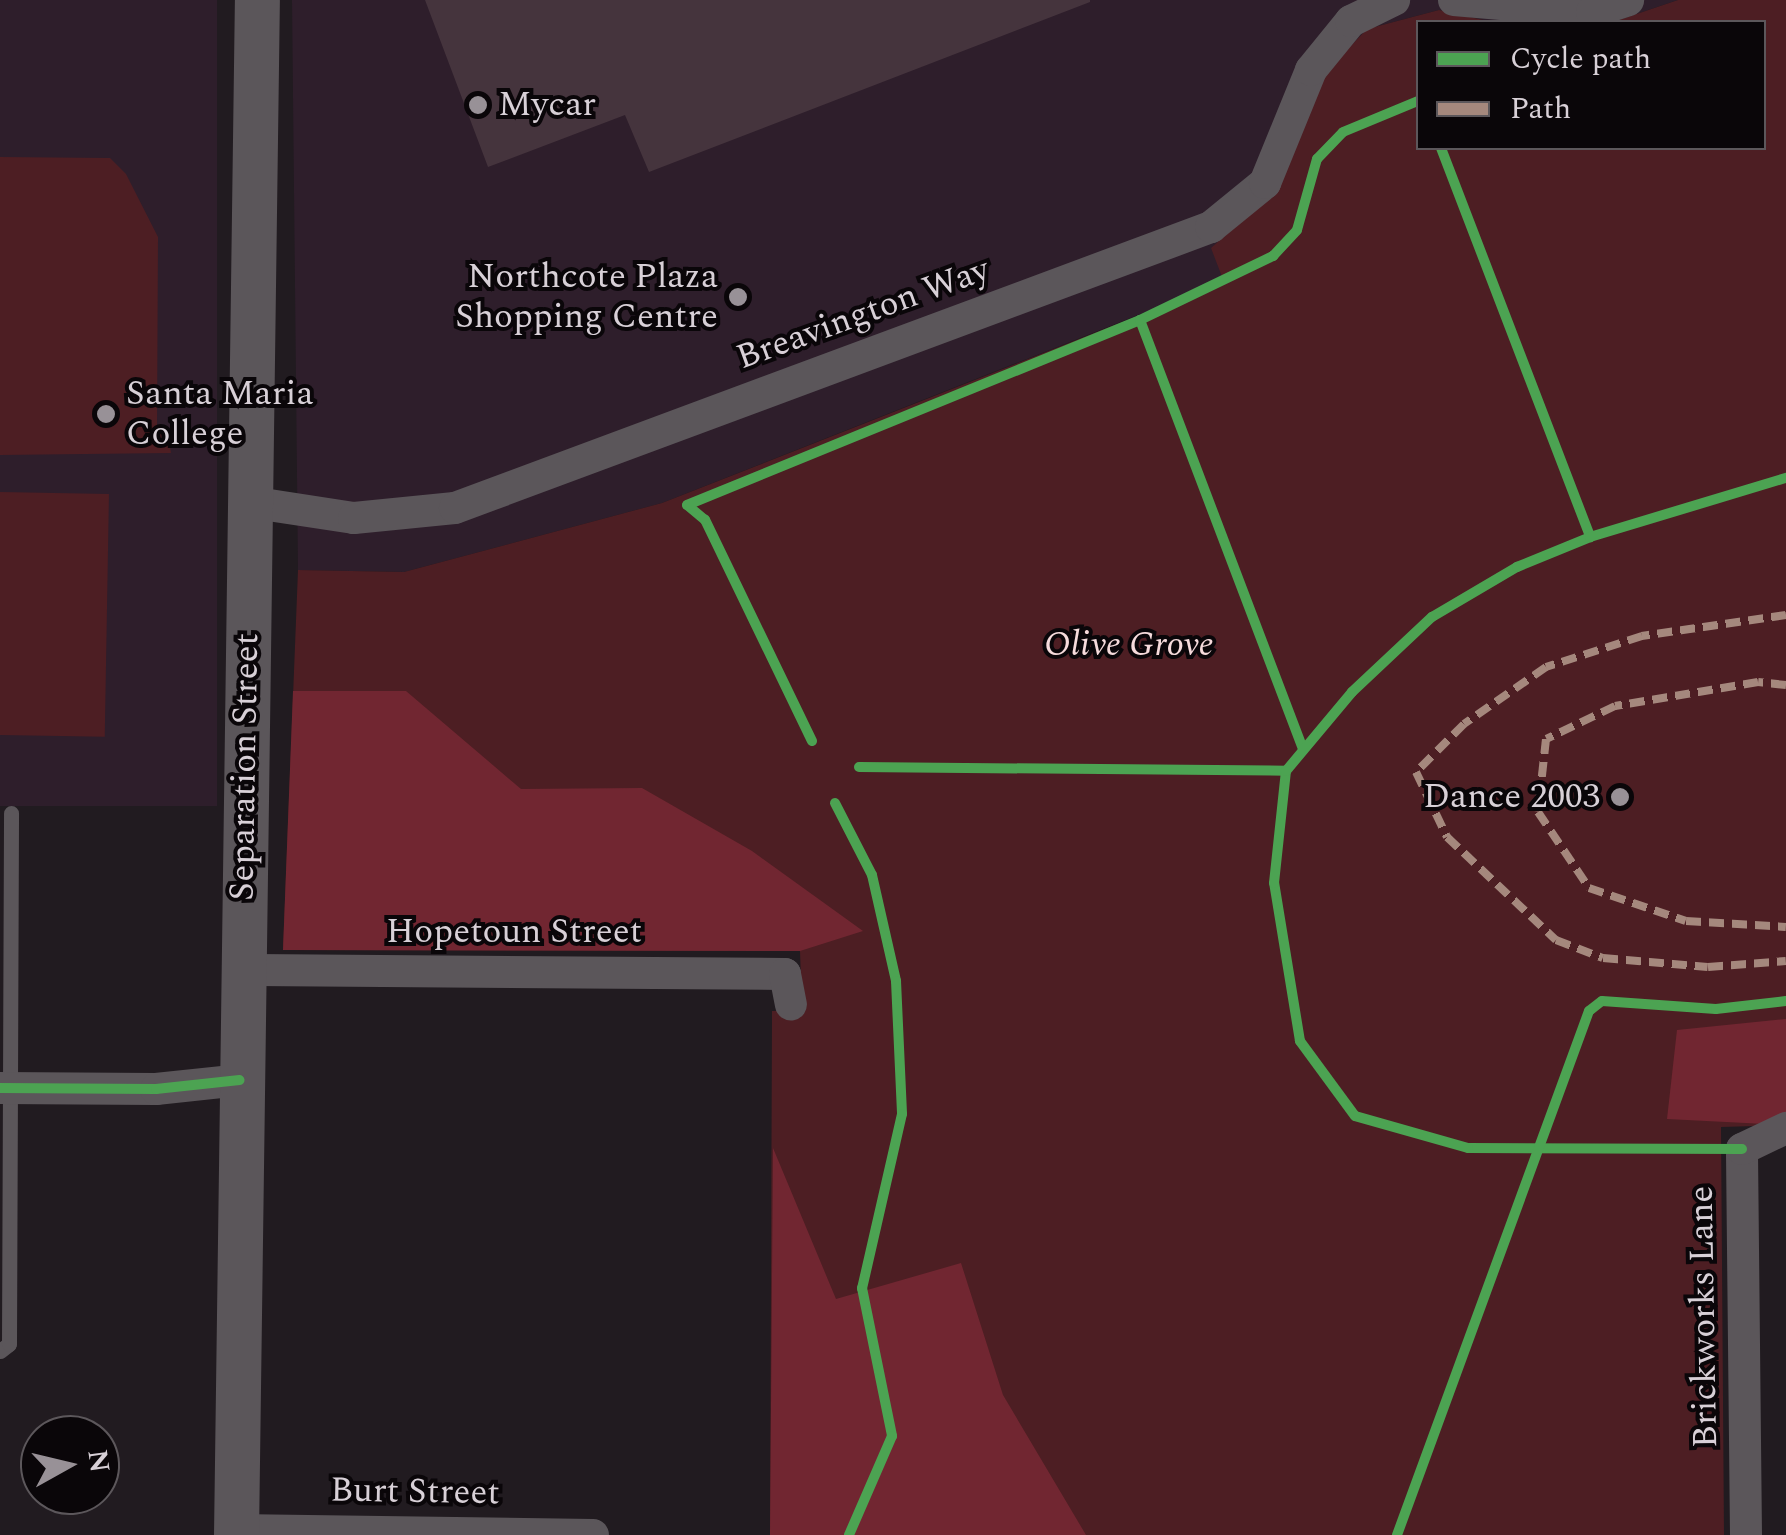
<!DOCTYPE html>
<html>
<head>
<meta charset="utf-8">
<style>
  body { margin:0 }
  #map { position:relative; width:1786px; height:1535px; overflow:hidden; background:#211b20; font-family:Spectral,serif }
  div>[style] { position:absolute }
  .built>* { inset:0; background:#2e1e2b; transform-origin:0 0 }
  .green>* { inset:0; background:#4d1e23; transform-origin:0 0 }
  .forest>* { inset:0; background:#712631 }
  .building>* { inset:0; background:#45343d }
  .lane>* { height:15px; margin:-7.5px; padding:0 7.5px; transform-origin:7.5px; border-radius:7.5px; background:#5b565a }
  .street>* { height:32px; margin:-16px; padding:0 16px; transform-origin:16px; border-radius:16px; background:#5b565a }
  .secondary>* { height:45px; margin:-22.5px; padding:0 22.5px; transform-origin:22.5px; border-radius:22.5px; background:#5b565a }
  .quiet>* { height:8px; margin-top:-4px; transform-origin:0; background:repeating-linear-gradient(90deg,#a5887d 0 15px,transparent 0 23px) }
  .cycleway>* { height:10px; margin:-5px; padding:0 5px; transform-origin:5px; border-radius:5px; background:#4ca352 }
  .dots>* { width:28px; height:28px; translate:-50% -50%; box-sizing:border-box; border:5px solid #0a0609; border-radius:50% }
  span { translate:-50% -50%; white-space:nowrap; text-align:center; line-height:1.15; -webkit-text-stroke:8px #0a0609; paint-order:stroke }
  .poi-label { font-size:35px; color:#d8d0d7 }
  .left { translate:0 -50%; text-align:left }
  .right { translate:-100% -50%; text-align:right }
  .street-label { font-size:35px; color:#d8d0d7 }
  .park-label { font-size:35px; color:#f6dbdc; font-style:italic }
  .legend { position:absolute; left:1416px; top:20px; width:350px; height:130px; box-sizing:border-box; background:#0a0609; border:2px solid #5c575b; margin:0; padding:12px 18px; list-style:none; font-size:30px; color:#d8d0d7 }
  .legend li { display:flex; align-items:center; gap:20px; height:50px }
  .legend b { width:50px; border:2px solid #5c575b }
  .north { position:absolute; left:20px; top:1415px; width:100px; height:100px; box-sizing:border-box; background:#0a0609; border:2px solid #5c575b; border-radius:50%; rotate:82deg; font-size:28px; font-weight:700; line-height:40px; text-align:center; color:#d8d0d7 }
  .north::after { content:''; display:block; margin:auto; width:35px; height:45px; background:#989197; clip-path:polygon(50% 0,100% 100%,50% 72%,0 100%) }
</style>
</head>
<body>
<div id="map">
  <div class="built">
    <i style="left:0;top:0;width:217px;height:806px"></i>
    <i style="clip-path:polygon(292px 0,1678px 0,1613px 22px,1492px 22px,1439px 10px,1367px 29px,1224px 281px,662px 503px,404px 572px,298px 570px)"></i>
  </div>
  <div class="green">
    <i style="clip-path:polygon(1678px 0,1786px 0,1786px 1125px,1721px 1127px,1724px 1535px,770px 1535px,772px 1011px,802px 1010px,800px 951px,283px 950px,298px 570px,404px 572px,662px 503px,1224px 282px,1211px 248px,1278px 188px,1321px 77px,1367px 29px,1439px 10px,1492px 22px,1418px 22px,1418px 148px,1764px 148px,1764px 22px,1613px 22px)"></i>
    <i style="clip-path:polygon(0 157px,110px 158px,126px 174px,158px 237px,157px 432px,168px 434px,171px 453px,0 455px)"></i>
    <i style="left:0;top:492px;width:109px;height:243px;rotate:1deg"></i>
  </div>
  <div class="forest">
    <i style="clip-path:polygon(293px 691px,406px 691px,521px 789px,642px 788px,752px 851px,863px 931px,800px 951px,283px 950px)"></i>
    <i style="clip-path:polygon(1786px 1019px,1786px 1125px,1667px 1119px,1677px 1030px)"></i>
    <i style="clip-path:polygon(773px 1148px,836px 1299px,961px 1263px,1003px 1395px,1086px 1535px,770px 1535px)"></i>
  </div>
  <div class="building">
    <i style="clip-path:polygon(425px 0,1090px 0,1090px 2px,649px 172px,625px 115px,488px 167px)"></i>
  </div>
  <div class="lane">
    <i style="left:0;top:1351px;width:11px;rotate:-38deg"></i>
    <i style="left:9px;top:1344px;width:531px;rotate:-89.78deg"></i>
  </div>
  <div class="street">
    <i style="left:1454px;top:0;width:139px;rotate:5deg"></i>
    <i style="left:1592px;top:12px;width:38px;rotate:-18deg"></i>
    <i style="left:249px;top:502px;width:106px;rotate:8.7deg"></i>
    <i style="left:354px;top:518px;width:101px;rotate:-5.7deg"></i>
    <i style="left:455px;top:508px;width:807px;rotate:-20.39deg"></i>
    <i style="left:1211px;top:227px;width:70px;rotate:-39.2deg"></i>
    <i style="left:1265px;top:183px;width:122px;rotate:-67.8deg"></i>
    <i style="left:1311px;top:70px;width:63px;rotate:-50.8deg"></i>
    <i style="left:1351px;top:21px;width:48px;rotate:-26deg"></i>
    <i style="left:242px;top:970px;width:543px;rotate:0.42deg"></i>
    <i style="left:785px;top:974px;width:31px;rotate:79deg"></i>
    <i style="left:0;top:1088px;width:156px;rotate:0.4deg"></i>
    <i style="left:156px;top:1089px;width:84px;rotate:-6.1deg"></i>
    <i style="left:236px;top:1530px;width:357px;rotate:0.8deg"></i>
    <i style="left:1746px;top:1535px;width:386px;rotate:-90.6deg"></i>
    <i style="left:1742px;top:1149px;width:49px;rotate:-25.5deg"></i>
  </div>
  <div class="secondary">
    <i style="left:236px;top:1535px;width:1535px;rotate:-89.22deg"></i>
  </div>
  <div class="quiet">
    <i style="left:1786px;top:615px;width:146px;rotate:171.7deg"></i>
    <i style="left:1642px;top:636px;width:101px;rotate:162.1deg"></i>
    <i style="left:1546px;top:667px;width:100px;rotate:145.2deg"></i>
    <i style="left:1464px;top:724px;width:68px;rotate:135deg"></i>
    <i style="left:1416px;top:772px;width:72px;rotate:64.5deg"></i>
    <i style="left:1447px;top:837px;width:150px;rotate:43.4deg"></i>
    <i style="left:1556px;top:940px;width:50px;rotate:21deg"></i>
    <i style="left:1603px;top:958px;width:105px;rotate:4.9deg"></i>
    <i style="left:1708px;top:967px;width:78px;rotate:-4.4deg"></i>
    <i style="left:1786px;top:685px;width:28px;rotate:-174deg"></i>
    <i style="left:1758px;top:682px;width:145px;rotate:170.5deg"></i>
    <i style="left:1615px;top:706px;width:76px;rotate:154.4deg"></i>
    <i style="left:1546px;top:739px;width:73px;rotate:96.3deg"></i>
    <i style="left:1538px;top:812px;width:92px;rotate:56.1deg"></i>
    <i style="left:1589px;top:888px;width:102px;rotate:18.8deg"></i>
    <i style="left:1686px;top:921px;width:100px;rotate:3.4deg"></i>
  </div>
  <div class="cycleway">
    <i style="left:1441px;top:148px;width:417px;rotate:69deg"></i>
    <i style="left:1140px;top:320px;width:459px;rotate:69.2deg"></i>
    <i style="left:812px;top:741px;width:246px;rotate:-115.8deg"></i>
    <i style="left:705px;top:520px;width:23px;rotate:-140deg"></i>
    <i style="left:687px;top:505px;width:489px;rotate:-22.2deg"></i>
    <i style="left:1140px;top:320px;width:148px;rotate:-25.7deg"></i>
    <i style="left:1273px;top:256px;width:35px;rotate:-47deg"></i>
    <i style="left:1297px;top:230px;width:74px;rotate:-74.3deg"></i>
    <i style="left:1317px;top:159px;width:37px;rotate:-46deg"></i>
    <i style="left:1343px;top:132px;width:81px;rotate:-22.5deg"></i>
    <i style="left:859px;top:767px;width:427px;rotate:0.5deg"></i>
    <i style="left:835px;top:803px;width:81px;rotate:62.8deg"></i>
    <i style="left:872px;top:875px;width:109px;rotate:77.2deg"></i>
    <i style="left:896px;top:981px;width:133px;rotate:87.4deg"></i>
    <i style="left:902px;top:1114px;width:179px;rotate:102.9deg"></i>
    <i style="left:862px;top:1288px;width:151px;rotate:78.5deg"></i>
    <i style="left:892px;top:1436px;width:108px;rotate:113.5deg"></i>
    <i style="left:0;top:1088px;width:156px;rotate:0.4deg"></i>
    <i style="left:156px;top:1089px;width:84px;rotate:-6.1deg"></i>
    <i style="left:1742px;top:1149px;width:274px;rotate:-179.8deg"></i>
    <i style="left:1468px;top:1148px;width:117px;rotate:-164.2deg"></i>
    <i style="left:1355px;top:1116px;width:93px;rotate:-126.3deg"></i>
    <i style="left:1300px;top:1041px;width:160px;rotate:-99.3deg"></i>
    <i style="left:1274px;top:883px;width:113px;rotate:-83.9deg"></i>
    <i style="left:1286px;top:771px;width:103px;rotate:-50.1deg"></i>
    <i style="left:1352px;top:692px;width:110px;rotate:-43.2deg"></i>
    <i style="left:1432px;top:617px;width:99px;rotate:-30.5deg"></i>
    <i style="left:1517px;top:567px;width:79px;rotate:-22.3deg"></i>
    <i style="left:1590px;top:537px;width:205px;rotate:-16.8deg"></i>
    <i style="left:1397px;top:1535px;width:558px;rotate:-69.88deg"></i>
    <i style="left:1589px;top:1011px;width:16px;rotate:-38deg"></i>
    <i style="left:1602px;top:1001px;width:114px;rotate:4deg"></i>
    <i style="left:1716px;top:1009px;width:70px;rotate:-6.5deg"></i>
  </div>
  <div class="dots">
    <i style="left:478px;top:105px;background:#989197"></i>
    <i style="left:738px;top:297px;background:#989197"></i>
    <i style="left:106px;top:414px;background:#989197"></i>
    <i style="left:1620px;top:797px;background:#989197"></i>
  </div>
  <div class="poi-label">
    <span class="left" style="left:498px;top:105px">Mycar</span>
    <span class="right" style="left:718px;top:297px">Northcote Plaza<br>Shopping Centre</span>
    <span class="left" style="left:126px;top:414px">Santa Maria<br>College</span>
    <span class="right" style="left:1600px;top:797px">Dance 2003</span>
  </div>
  <div class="street-label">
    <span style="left:863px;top:314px;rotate:-20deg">Breavington Way</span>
    <span style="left:245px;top:767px;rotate:-89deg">Separation Street</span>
    <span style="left:514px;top:932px">Hopetoun Street</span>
    <span style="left:1704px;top:1317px;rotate:-91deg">Brickworks Lane</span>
    <span style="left:415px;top:1492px;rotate:1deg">Burt Street</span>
  </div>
  <div class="park-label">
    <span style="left:1129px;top:645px">Olive Grove</span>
  </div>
  <ul class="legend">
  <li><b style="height:12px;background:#4ca352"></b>Cycle path</li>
  <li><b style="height:12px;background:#a5887d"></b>Path</li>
  </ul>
  <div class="north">N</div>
</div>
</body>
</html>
